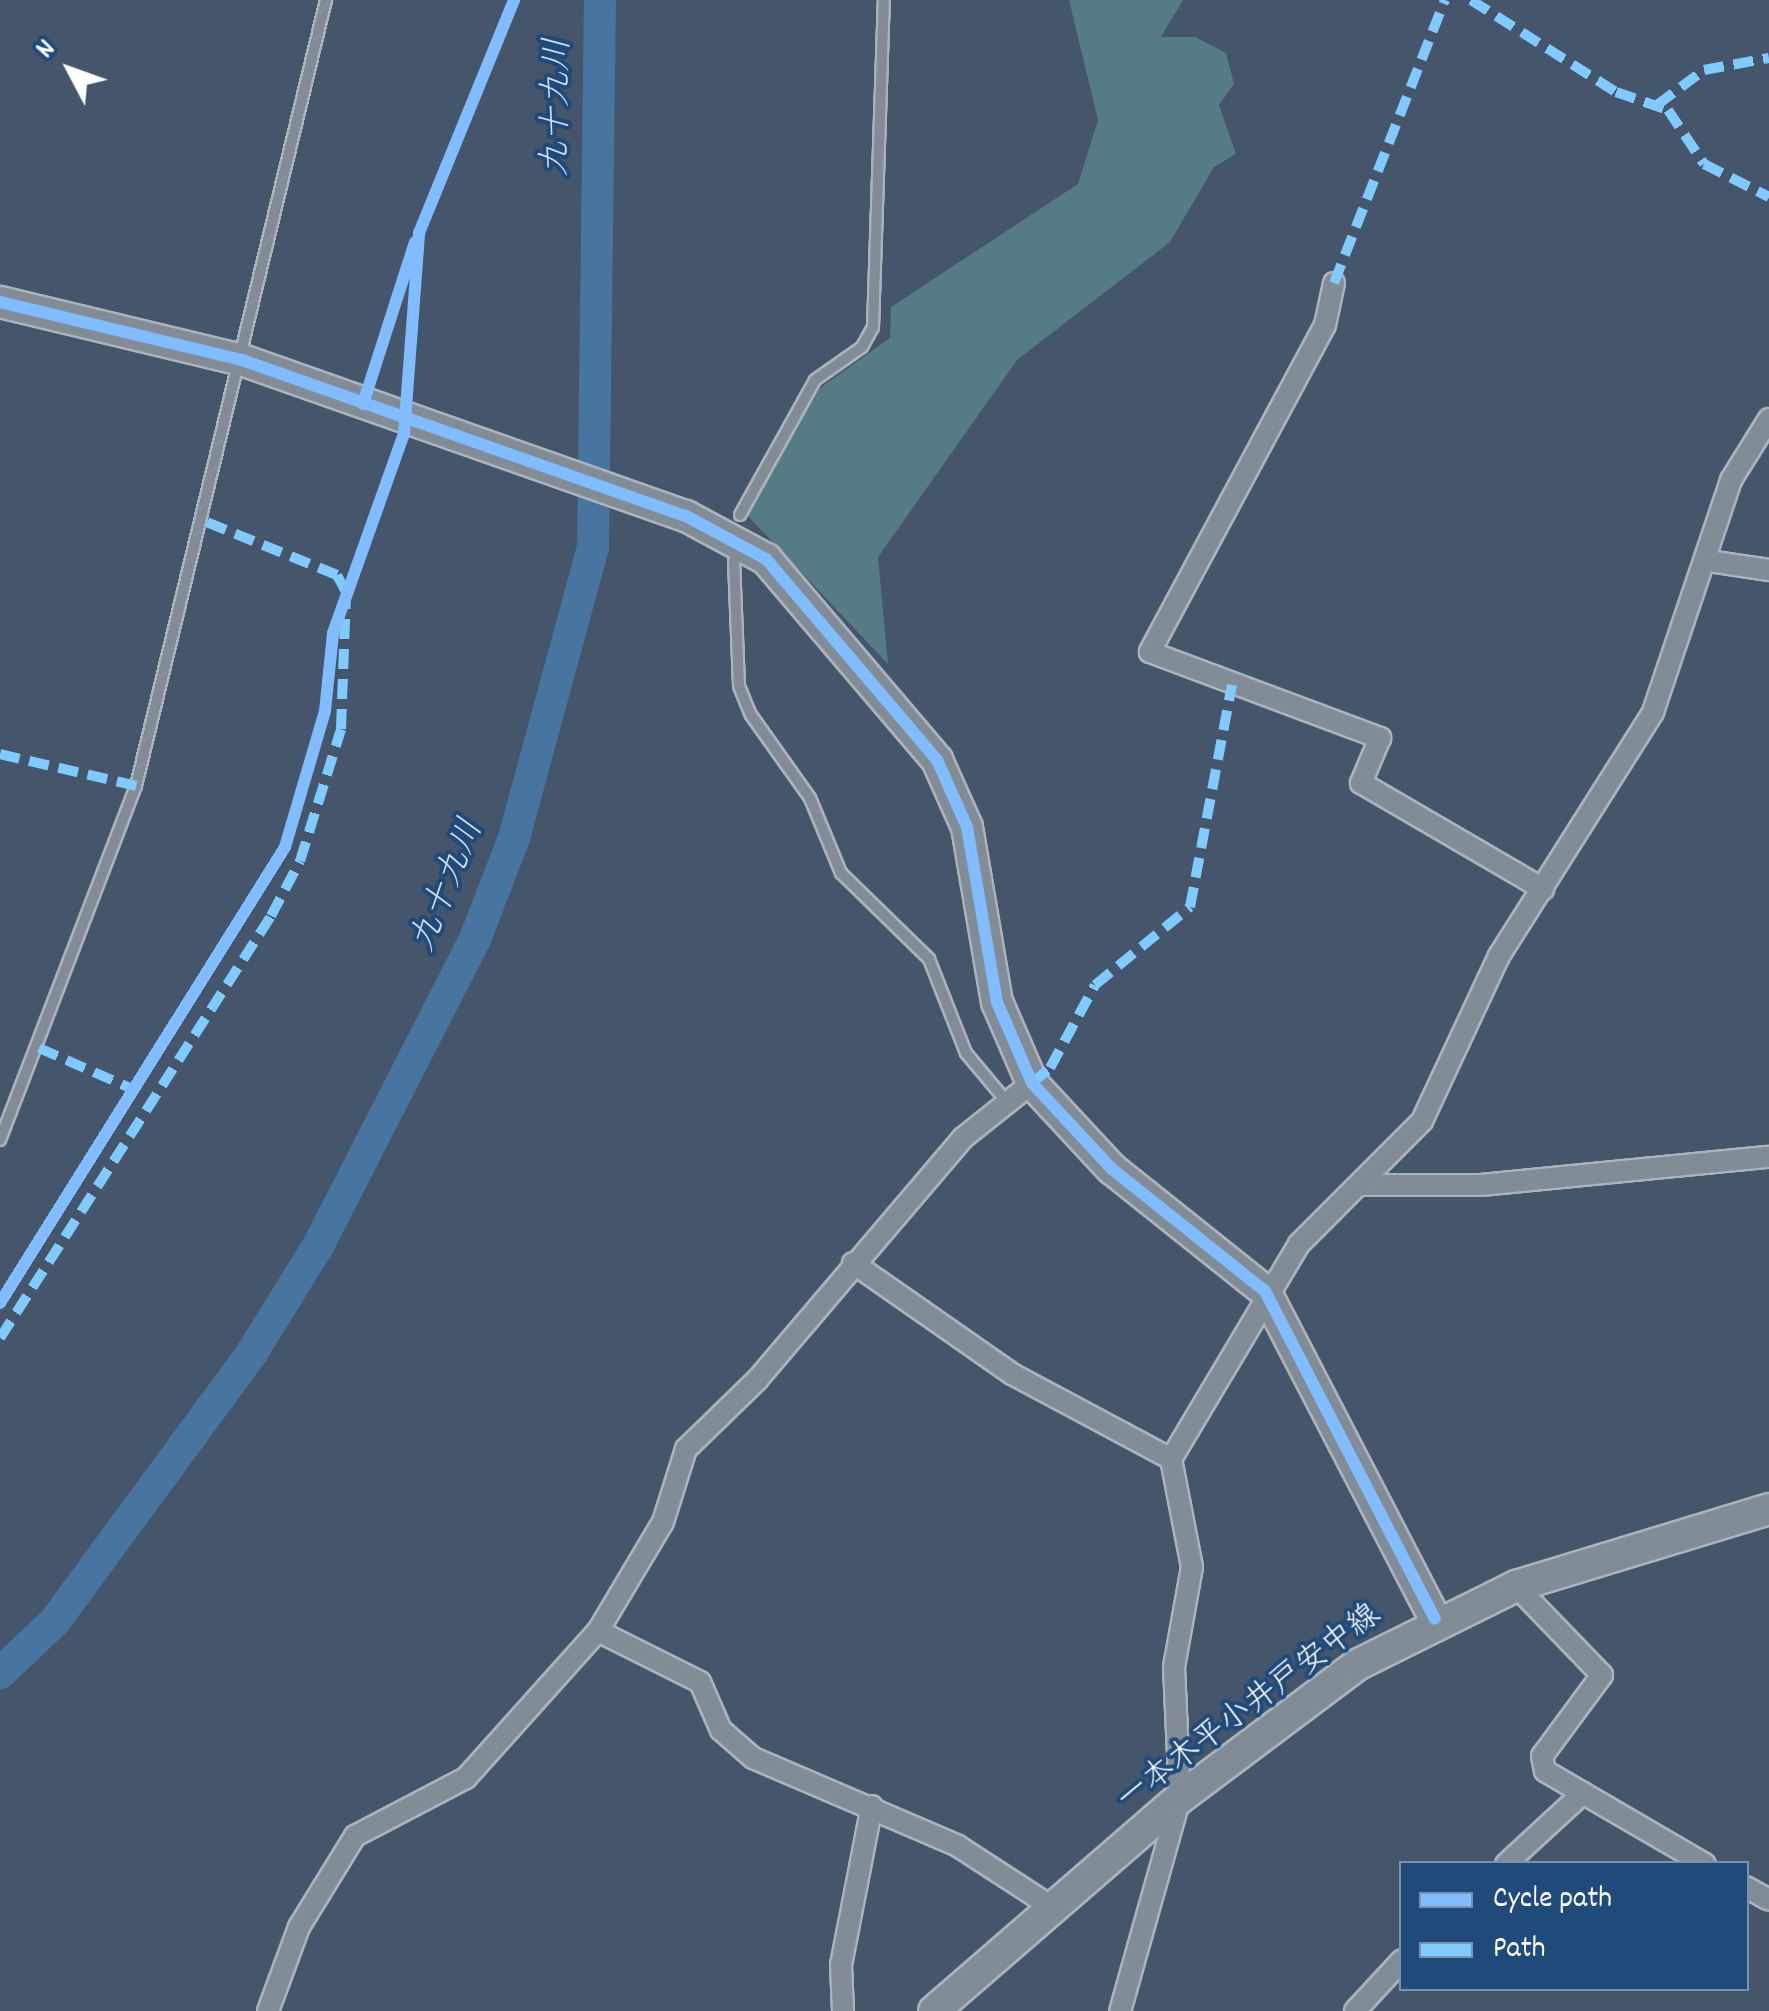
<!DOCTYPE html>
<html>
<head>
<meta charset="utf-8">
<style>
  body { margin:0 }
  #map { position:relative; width:1769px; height:2011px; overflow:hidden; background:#45566c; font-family:Dekko,"Klee One",sans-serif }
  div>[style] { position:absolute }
  .green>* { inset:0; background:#557b84 }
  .river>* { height:32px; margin:-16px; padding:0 16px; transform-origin:16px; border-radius:16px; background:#48759f }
  .roads { filter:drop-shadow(2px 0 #abb3bd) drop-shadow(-2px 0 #abb3bd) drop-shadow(0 2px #abb3bd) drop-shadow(0 -2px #abb3bd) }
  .lane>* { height:10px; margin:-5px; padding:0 5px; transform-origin:5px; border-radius:5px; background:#828c96 }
  .street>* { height:20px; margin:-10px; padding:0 10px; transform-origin:10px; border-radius:10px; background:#828c96 }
  .secondary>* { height:30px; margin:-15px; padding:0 15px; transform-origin:15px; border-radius:15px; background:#828c96 }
  .quiet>* { height:10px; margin-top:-5px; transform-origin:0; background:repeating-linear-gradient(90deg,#80caff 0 20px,transparent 0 30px) }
  .cycleway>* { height:12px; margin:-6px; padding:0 6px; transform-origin:6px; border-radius:6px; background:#80bcff }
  span { translate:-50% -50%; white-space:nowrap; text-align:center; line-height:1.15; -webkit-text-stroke:8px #1f4a7a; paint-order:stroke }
  .street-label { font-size:32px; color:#fff }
  .water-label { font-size:35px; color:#d1dde8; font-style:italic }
  .legend { position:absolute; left:1399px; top:1861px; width:350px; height:130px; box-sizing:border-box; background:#1f4a7a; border:2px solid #7992af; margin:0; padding:12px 18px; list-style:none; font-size:30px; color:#fff }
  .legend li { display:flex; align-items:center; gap:20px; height:50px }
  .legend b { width:50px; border:2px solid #7992af }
  .north { position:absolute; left:20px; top:20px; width:100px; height:100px; -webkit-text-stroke:8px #1f4a7a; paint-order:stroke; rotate:311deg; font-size:28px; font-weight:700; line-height:40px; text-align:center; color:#fff }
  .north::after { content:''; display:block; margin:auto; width:35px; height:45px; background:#fff; clip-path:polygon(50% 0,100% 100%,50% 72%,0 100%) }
</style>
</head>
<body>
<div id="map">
  <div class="green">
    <i style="clip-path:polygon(1069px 0,1183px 0,1161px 37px,1195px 37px,1226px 53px,1234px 84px,1219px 105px,1236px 154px,1214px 167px,1170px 242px,1017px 360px,878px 557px,888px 664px,747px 515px,749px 505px,820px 388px,890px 338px,891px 307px,1078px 184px,1098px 120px)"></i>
  </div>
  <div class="river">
    <i style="left:0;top:1673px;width:76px;rotate:-43.4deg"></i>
    <i style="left:55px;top:1621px;width:335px;rotate:-53.7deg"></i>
    <i style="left:253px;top:1351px;width:126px;rotate:-58.3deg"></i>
    <i style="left:319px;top:1244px;width:343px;rotate:-62.9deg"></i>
    <i style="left:475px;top:939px;width:108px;rotate:-68.9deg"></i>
    <i style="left:514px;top:838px;width:302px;rotate:-74.8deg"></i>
    <i style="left:593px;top:547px;width:547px;rotate:-89.27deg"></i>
  </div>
  <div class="roads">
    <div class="lane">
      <i style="left:740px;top:515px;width:154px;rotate:-60.9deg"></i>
      <i style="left:815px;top:380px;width:57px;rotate:-35.1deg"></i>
      <i style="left:862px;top:347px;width:23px;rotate:-61deg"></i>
      <i style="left:873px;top:327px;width:327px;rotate:-88.1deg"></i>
      <i style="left:734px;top:561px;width:125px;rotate:87.7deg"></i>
      <i style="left:739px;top:686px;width:31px;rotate:68deg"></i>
      <i style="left:751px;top:715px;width:102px;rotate:54.6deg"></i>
      <i style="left:810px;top:798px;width:81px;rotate:67.5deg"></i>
      <i style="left:841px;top:873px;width:123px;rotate:44.3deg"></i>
      <i style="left:929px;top:959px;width:101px;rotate:68.5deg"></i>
      <i style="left:966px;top:1053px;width:64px;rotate:50.1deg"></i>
      <i style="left:0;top:1140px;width:379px;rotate:-69deg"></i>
      <i style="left:136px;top:786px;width:809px;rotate:-76.41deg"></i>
    </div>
    <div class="street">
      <i style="left:1334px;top:283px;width:43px;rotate:102.1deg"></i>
      <i style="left:1325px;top:325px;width:371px;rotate:118.2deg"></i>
      <i style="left:1150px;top:652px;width:246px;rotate:20.5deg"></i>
      <i style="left:1380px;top:738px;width:49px;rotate:112.9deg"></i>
      <i style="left:1361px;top:783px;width:211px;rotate:30.2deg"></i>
      <i style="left:1709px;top:561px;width:61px;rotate:8.5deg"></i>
      <i style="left:1361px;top:1185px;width:120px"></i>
      <i style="left:1481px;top:1185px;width:289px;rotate:-5.6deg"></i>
      <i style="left:853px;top:1263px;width:194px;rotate:34.9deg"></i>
      <i style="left:1012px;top:1374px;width:180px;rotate:28.1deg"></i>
      <i style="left:1171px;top:1459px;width:110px;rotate:79deg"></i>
      <i style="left:1192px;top:1567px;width:102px;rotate:100.2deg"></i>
      <i style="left:1174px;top:1667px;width:131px;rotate:87.4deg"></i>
      <i style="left:1180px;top:1798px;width:221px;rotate:105.7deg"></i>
      <i style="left:1171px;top:1459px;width:250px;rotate:-59.2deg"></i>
      <i style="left:1299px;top:1244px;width:174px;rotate:-45deg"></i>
      <i style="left:1422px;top:1121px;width:182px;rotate:-65deg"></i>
      <i style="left:1499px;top:956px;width:289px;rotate:-57.7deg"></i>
      <i style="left:1653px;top:712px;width:245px;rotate:-71.4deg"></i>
      <i style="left:1731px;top:480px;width:72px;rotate:-58.1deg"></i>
      <i style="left:1516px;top:1586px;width:124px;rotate:46deg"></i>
      <i style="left:1602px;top:1675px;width:101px;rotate:126.5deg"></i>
      <i style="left:1542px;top:1756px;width:15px;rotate:79deg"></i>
      <i style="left:1545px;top:1771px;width:185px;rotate:30.2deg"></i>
      <i style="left:598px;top:1631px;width:114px;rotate:26.6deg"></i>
      <i style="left:700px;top:1682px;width:52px;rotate:66.4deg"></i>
      <i style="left:721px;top:1730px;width:43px;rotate:41.2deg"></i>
      <i style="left:753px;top:1758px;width:223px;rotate:23.2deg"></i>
      <i style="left:958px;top:1846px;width:116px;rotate:33deg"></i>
      <i style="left:1506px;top:1864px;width:105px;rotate:-42.7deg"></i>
      <i style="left:1746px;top:1887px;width:26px;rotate:29deg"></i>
      <i style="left:268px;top:2011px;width:90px;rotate:-69.7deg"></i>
      <i style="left:299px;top:1927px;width:107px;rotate:-58.4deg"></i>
      <i style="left:355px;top:1836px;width:125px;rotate:-27.6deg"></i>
      <i style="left:466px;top:1778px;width:198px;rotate:-48.1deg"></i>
      <i style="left:598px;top:1631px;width:127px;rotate:-59.2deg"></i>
      <i style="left:663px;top:1522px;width:77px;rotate:-72.5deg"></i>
      <i style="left:686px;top:1449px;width:99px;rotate:-44.2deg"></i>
      <i style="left:757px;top:1380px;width:318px;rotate:-49.6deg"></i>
      <i style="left:963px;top:1138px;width:88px;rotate:-38.6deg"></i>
      <i style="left:843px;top:2011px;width:46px;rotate:-92.5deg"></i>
      <i style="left:841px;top:1965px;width:162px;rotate:-79deg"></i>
      <i style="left:1355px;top:2011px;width:69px;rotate:-47.3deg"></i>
    </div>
    <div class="secondary">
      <i style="left:0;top:302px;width:249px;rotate:13.5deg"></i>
      <i style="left:242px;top:360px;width:471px;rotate:19.4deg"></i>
      <i style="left:686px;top:516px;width:91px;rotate:28.3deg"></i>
      <i style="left:766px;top:559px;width:264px;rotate:49.6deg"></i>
      <i style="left:937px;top:760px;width:73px;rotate:65.9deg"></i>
      <i style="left:967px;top:827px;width:178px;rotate:80.3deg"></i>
      <i style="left:997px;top:1002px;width:88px;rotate:66.6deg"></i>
      <i style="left:1032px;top:1083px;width:117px;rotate:47.1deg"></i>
      <i style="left:1112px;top:1169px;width:196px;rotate:38.6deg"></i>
      <i style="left:1265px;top:1291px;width:369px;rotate:62.6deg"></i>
      <i style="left:934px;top:2011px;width:325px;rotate:-40.9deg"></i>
      <i style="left:1180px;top:1798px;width:221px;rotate:-36.9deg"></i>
      <i style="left:1357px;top:1665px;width:178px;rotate:-26.4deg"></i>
      <i style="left:1516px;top:1586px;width:264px;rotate:-16.9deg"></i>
    </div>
  </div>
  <div class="quiet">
    <i style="left:1471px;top:0;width:172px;rotate:32.4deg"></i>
    <i style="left:1616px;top:92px;width:55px;rotate:19.1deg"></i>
    <i style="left:1668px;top:110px;width:65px;rotate:56.3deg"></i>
    <i style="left:1704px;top:164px;width:73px;rotate:26.9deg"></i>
    <i style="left:1657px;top:105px;width:59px;rotate:-36.7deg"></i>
    <i style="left:1704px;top:70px;width:66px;rotate:-10.5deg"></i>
    <i style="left:1334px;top:283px;width:304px;rotate:-68.6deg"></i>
    <i style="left:0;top:754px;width:140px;rotate:13.2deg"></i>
    <i style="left:39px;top:1048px;width:107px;rotate:23.7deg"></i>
    <i style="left:1032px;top:1083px;width:23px;rotate:-40deg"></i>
    <i style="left:1050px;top:1068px;width:94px;rotate:-61.5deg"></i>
    <i style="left:1095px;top:985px;width:123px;rotate:-39.4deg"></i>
    <i style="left:1190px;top:907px;width:226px;rotate:-79.3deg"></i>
    <i style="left:0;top:1338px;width:502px;rotate:-57.29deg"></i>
    <i style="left:271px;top:916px;width:62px;rotate:-62.2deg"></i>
    <i style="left:300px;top:861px;width:138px;rotate:-72.7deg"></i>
    <i style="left:341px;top:729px;width:137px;rotate:-87.9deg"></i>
    <i style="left:346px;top:592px;width:19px;rotate:-118deg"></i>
    <i style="left:337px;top:575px;width:144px;rotate:-157.9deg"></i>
  </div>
  <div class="cycleway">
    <i style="left:0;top:302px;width:249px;rotate:13.5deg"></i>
    <i style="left:242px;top:360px;width:471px;rotate:19.4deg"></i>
    <i style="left:686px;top:516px;width:91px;rotate:28.3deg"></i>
    <i style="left:766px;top:559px;width:264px;rotate:49.6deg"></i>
    <i style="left:937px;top:760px;width:73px;rotate:65.9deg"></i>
    <i style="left:967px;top:827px;width:178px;rotate:80.3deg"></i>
    <i style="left:997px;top:1002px;width:88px;rotate:66.6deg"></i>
    <i style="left:1032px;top:1083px;width:117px;rotate:47.1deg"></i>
    <i style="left:1112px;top:1169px;width:196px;rotate:38.6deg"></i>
    <i style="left:1265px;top:1291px;width:369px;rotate:62.6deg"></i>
    <i style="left:363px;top:404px;width:170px;rotate:-72.2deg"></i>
    <i style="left:0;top:1303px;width:538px;rotate:-57.99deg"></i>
    <i style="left:285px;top:847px;width:142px;rotate:-73.6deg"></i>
    <i style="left:325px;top:711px;width:78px;rotate:-84.1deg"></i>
    <i style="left:333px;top:633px;width:211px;rotate:-70.4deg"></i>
    <i style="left:404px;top:434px;width:202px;rotate:-85.7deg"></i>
    <i style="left:419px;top:233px;width:252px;rotate:-67.8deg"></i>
  </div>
  <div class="street-label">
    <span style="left:1250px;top:1709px;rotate:-37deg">一本木平小井戸安中線</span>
  </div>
  <div class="water-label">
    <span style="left:559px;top:107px;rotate:-89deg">九十九川</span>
    <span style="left:449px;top:886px;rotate:-68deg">九十九川</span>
  </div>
  <ul class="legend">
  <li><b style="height:12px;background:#80bcff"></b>Cycle path</li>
  <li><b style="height:12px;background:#80caff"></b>Path</li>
  </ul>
  <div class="north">N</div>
</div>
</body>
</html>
